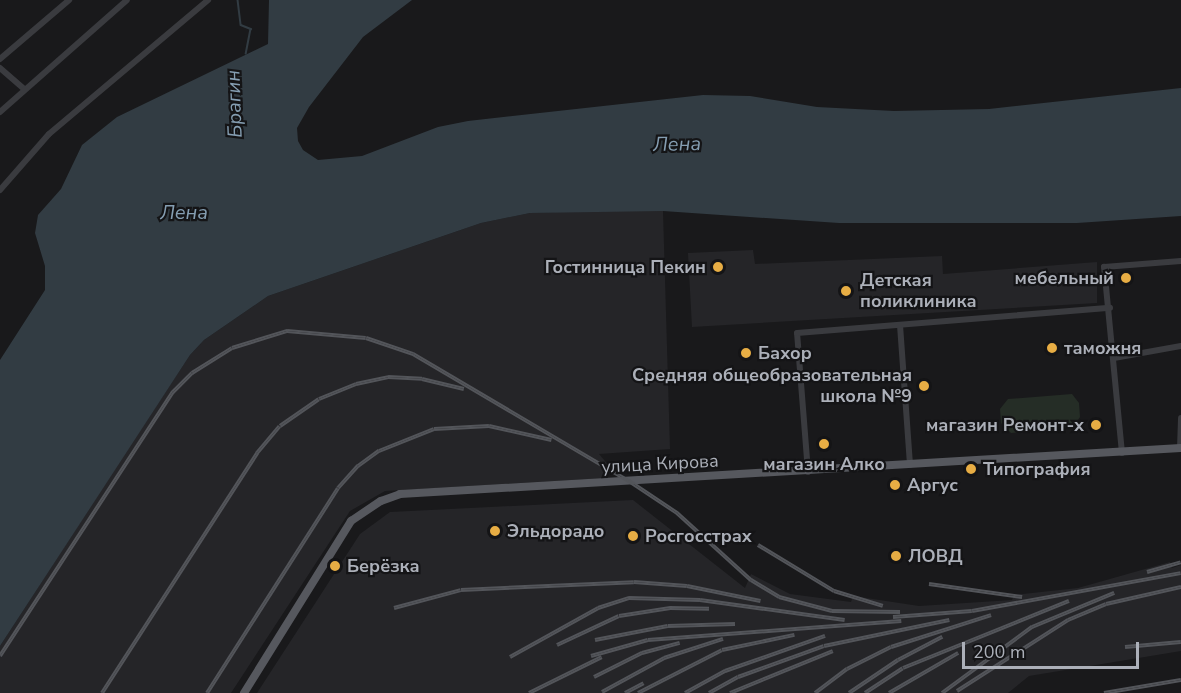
<!DOCTYPE html>
<html>
<head>
<meta charset="utf-8">
<style>
  body { margin:0 }
  #map { position:relative; width:1181px; height:693px; overflow:hidden; background:#19191b; font-family:"Nunito Sans",sans-serif }
  div>[style] { position:absolute }
  .built>* { inset:0; background:#252528 }
  .green>* { inset:0; background:#252d26 }
  .water>* { inset:0; background:#323c43 }
  .stream>* { height:1.5px; margin:-0.75px; padding:0 0.75px; transform-origin:0.75px; border-radius:0.75px; background:#323c43 }
  .minor>* { height:6px; margin:-3px; padding:0 3px; transform-origin:3px; border-radius:3px; background:#3a3b3f }
  .major>* { height:8px; margin:-4px; padding:0 4px; transform-origin:4px; border-radius:4px; background:#56585e }
  .rail>* { height:4px; margin-top:-2px; transform-origin:0; background:repeating-linear-gradient(90deg,#141416 0 4.5px,#53555a 0 9px); box-sizing:border-box; border-block:2px solid #53555a }
  .dots>* { width:16px; height:16px; translate:-50% -50%; box-sizing:border-box; border:3px solid #141416; border-radius:50% }
  span { translate:-50% -50%; white-space:nowrap; text-align:center; line-height:1.15; -webkit-text-stroke:4.5px #141416; paint-order:stroke }
  .poi-label { font-size:18px; color:#acb0b9; font-weight:700 }
  .right { translate:-100% -50%; text-align:right }
  .left { translate:0 -50%; text-align:left }
  .street-label { font-size:18px; color:#acb0b9 }
  .water-label { font-size:20px; color:#859eb2; font-style:italic }
  .scale { position:absolute; left:962px; top:642px; width:177px; height:27px; box-sizing:border-box; border:3px solid #acb0b9; border-top:0; padding-left:8px; font-size:18px; line-height:21px; white-space:nowrap; color:#acb0b9; -webkit-text-stroke:4px #141416; paint-order:stroke }
</style>
</head>
<body>
<div id="map">
  <div class="built">
    <i style="clip-path:polygon(581px 211px,663px 211px,670px 449px,599px 454px,610px 467px,605px 478px,385px 491px,350px 511px,231px 693px,0 693px,0 646px,131px 444px,190px 355px,204px 340px,268px 296px,481px 223px,530px 213px)"></i>
    <i style="clip-path:polygon(753px 250px,755px 264px,942px 256px,943px 274px,1097px 262px,1097px 303px,692px 327px,688px 253px)"></i>
    <i style="clip-path:polygon(633px 500px,745px 588px,751px 574px,790px 594px,851px 602px,853px 596px,919px 606px,1012px 600px,1014px 595px,1078px 588px,1170px 562px,1172px 568px,1181px 565px,1181px 651px,1029px 676px,1008px 693px,257px 693px,360px 534px,390px 512px)"></i>
  </div>
  <div class="green">
    <i style="clip-path:polygon(1072px 394px,1079px 403px,1080px 417px,1073px 427px,1011px 433px,1001px 423px,1000px 409px,1008px 399px)"></i>
  </div>
  <div class="water">
    <i style="clip-path:polygon(269px 0,412px 0,363px 37px,309px 107px,297px 128px,298px 141px,303px 150px,318px 160px,362px 156px,438px 127px,468px 121px,703px 95px,750px 96px,817px 107px,894px 111px,989px 109px,1181px 88px,1181px 216px,1077px 223px,839px 223px,663px 211px,530px 213px,481px 223px,268px 296px,204px 340px,190px 355px,0 646px,0 360px,45px 290px,45px 266px,35px 233px,38px 215px,61px 189px,82px 145px,117px 117px,268px 44px)"></i>
  </div>
  <div class="stream">
    <i style="left:238px;top:0;width:25px;rotate:83deg"></i>
    <i style="left:241px;top:25px;width:11px;rotate:22deg"></i>
    <i style="left:251px;top:29px;width:25px;rotate:101deg"></i>
  </div>
  <div class="minor">
    <i style="left:0;top:59px;width:91px;rotate:-40.5deg"></i>
    <i style="left:0;top:68px;width:32px;rotate:41deg"></i>
    <i style="left:0;top:112px;width:169px;rotate:-41.4deg"></i>
    <i style="left:0;top:190px;width:74px;rotate:-48.8deg"></i>
    <i style="left:49px;top:134px;width:208px;rotate:-40.1deg"></i>
    <i style="left:900px;top:325px;width:140px;rotate:85.9deg"></i>
    <i style="left:1114px;top:358px;width:68px;rotate:-10.2deg"></i>
    <i style="left:1180px;top:448px;width:30px;rotate:-88deg"></i>
    <i style="left:1122px;top:453px;width:187px;rotate:-95.5deg"></i>
    <i style="left:1104px;top:267px;width:77px;rotate:-4.5deg"></i>
    <i style="left:808px;top:472px;width:139px;rotate:-94.5deg"></i>
    <i style="left:797px;top:333px;width:314px;rotate:-4.6deg"></i>
  </div>
  <div class="major">
    <i style="left:244px;top:693px;width:203px;rotate:-58.1deg"></i>
    <i style="left:351px;top:521px;width:36px;rotate:-34deg"></i>
    <i style="left:381px;top:501px;width:20px;rotate:-20deg"></i>
    <i style="left:400px;top:494px;width:782px;rotate:-3.37deg"></i>
  </div>
  <div class="rail">
    <i style="left:758px;top:545px;width:89px;rotate:31.2deg"></i>
    <i style="left:834px;top:591px;width:51px;rotate:17deg"></i>
    <i style="left:1147px;top:572px;width:35px;rotate:-16deg"></i>
    <i style="left:929px;top:584px;width:94px;rotate:8deg"></i>
    <i style="left:394px;top:608px;width:69px;rotate:-15deg"></i>
    <i style="left:461px;top:590px;width:173px;rotate:-2.6deg"></i>
    <i style="left:634px;top:582px;width:53px;rotate:4.3deg"></i>
    <i style="left:687px;top:586px;width:75px;rotate:11.6deg"></i>
    <i style="left:893px;top:617px;width:79px;rotate:-4.3deg"></i>
    <i style="left:972px;top:611px;width:212px;rotate:-10.3deg"></i>
    <i style="left:595px;top:640px;width:74px;rotate:-10.9deg"></i>
    <i style="left:668px;top:626px;width:67px;rotate:-1.7deg"></i>
    <i style="left:557px;top:645px;width:68px;rotate:-25.1deg"></i>
    <i style="left:619px;top:616px;width:52px;rotate:-8.9deg"></i>
    <i style="left:670px;top:608px;width:39px;rotate:1deg"></i>
    <i style="left:1125px;top:647px;width:56px;rotate:-5.1deg"></i>
    <i style="left:0;top:656px;width:316px;rotate:-56.8deg"></i>
    <i style="left:173px;top:392px;width:27px;rotate:-45deg"></i>
    <i style="left:192px;top:373px;width:47px;rotate:-32deg"></i>
    <i style="left:232px;top:348px;width:58px;rotate:-17.2deg"></i>
    <i style="left:287px;top:331px;width:79px;rotate:5.1deg"></i>
    <i style="left:366px;top:338px;width:50px;rotate:18.8deg"></i>
    <i style="left:413px;top:354px;width:251px;rotate:30.5deg"></i>
    <i style="left:629px;top:481px;width:58px;rotate:33.7deg"></i>
    <i style="left:677px;top:513px;width:100px;rotate:42.2deg"></i>
    <i style="left:751px;top:580px;width:33px;rotate:31deg"></i>
    <i style="left:779px;top:597px;width:55px;rotate:14.8deg"></i>
    <i style="left:832px;top:611px;width:68px;rotate:0.8deg"></i>
    <i style="left:591px;top:656px;width:59px;rotate:-15.7deg"></i>
    <i style="left:648px;top:640px;width:254px;rotate:-4.3deg"></i>
    <i style="left:510px;top:657px;width:101px;rotate:-29.1deg"></i>
    <i style="left:598px;top:608px;width:33px;rotate:-18deg"></i>
    <i style="left:629px;top:598px;width:71px;rotate:1.6deg"></i>
    <i style="left:700px;top:600px;width:146px;rotate:7.9deg"></i>
    <i style="left:594px;top:677px;width:54px;rotate:-26.6deg"></i>
    <i style="left:642px;top:653px;width:39px;rotate:-15deg"></i>
    <i style="left:957px;top:691px;width:132px;rotate:-32.6deg"></i>
    <i style="left:1068px;top:620px;width:41px;rotate:-22.8deg"></i>
    <i style="left:1106px;top:604px;width:77px;rotate:-12.8deg"></i>
    <i style="left:602px;top:692px;width:71px;rotate:-28.7deg"></i>
    <i style="left:664px;top:658px;width:62px;rotate:-17.9deg"></i>
    <i style="left:102px;top:693px;width:286px;rotate:-57.1deg"></i>
    <i style="left:257px;top:453px;width:35px;rotate:-50deg"></i>
    <i style="left:280px;top:426px;width:47px;rotate:-34.7deg"></i>
    <i style="left:319px;top:399px;width:40px;rotate:-22deg"></i>
    <i style="left:356px;top:384px;width:33px;rotate:-12deg"></i>
    <i style="left:388px;top:377px;width:34px;rotate:3deg"></i>
    <i style="left:422px;top:379px;width:43px;rotate:13.4deg"></i>
    <i style="left:207px;top:693px;width:243px;rotate:-57.4deg"></i>
    <i style="left:338px;top:488px;width:30px;rotate:-48deg"></i>
    <i style="left:358px;top:466px;width:26px;rotate:-36deg"></i>
    <i style="left:379px;top:451px;width:59px;rotate:-21.8deg"></i>
    <i style="left:434px;top:429px;width:55px;rotate:-3.1deg"></i>
    <i style="left:489px;top:426px;width:64px;rotate:12.7deg"></i>
    <i style="left:529px;top:693px;width:81px;rotate:-26.3deg"></i>
    <i style="left:625px;top:693px;width:21px;rotate:-28deg"></i>
    <i style="left:638px;top:693px;width:94px;rotate:-27.1deg"></i>
    <i style="left:722px;top:650px;width:74px;rotate:-11.8deg"></i>
    <i style="left:685px;top:693px;width:46px;rotate:-28.8deg"></i>
    <i style="left:725px;top:671px;width:106px;rotate:-19.3deg"></i>
    <i style="left:709px;top:693px;width:33px;rotate:-29deg"></i>
    <i style="left:738px;top:677px;width:91px;rotate:-19.8deg"></i>
    <i style="left:824px;top:646px;width:128px;rotate:-11.7deg"></i>
    <i style="left:730px;top:693px;width:111px;rotate:-22.2deg"></i>
    <i style="left:815px;top:693px;width:40px;rotate:-37deg"></i>
    <i style="left:847px;top:669px;width:49px;rotate:-26.6deg"></i>
    <i style="left:891px;top:647px;width:105px;rotate:-17.7deg"></i>
    <i style="left:849px;top:693px;width:59px;rotate:-34deg"></i>
    <i style="left:898px;top:660px;width:50px;rotate:-27.6deg"></i>
    <i style="left:865px;top:693px;width:45px;rotate:-33.3deg"></i>
    <i style="left:903px;top:668px;width:179px;rotate:-22deg"></i>
    <i style="left:889px;top:693px;width:80px;rotate:-30.1deg"></i>
    <i style="left:942px;top:693px;width:112px;rotate:-36.3deg"></i>
    <i style="left:1032px;top:627px;width:89px;rotate:-22.5deg"></i>
    <i style="left:1104px;top:693px;width:78px;rotate:-9.6deg"></i>
  </div>
  <div class="dots">
    <i style="left:718px;top:267px;background:#e7ad44"></i>
    <i style="left:1126px;top:278px;background:#e7ad44"></i>
    <i style="left:846px;top:291px;background:#e7ad44"></i>
    <i style="left:1052px;top:348px;background:#e7ad44"></i>
    <i style="left:746px;top:353px;background:#e7ad44"></i>
    <i style="left:924px;top:386px;background:#e7ad44"></i>
    <i style="left:1096px;top:425px;background:#e7ad44"></i>
    <i style="left:824px;top:444px;background:#e7ad44"></i>
    <i style="left:971px;top:469px;background:#e7ad44"></i>
    <i style="left:895px;top:485px;background:#e7ad44"></i>
    <i style="left:495px;top:531px;background:#e7ad44"></i>
    <i style="left:633px;top:536px;background:#e7ad44"></i>
    <i style="left:896px;top:556px;background:#e7ad44"></i>
    <i style="left:335px;top:566px;background:#e7ad44"></i>
  </div>
  <div class="poi-label">
    <span class="right" style="left:706px;top:267px">Гостинница Пекин</span>
    <span class="right" style="left:1114px;top:278px">мебельный</span>
    <span class="left" style="left:860px;top:291px">Детская<br>поликлиника</span>
    <span class="left" style="left:1064px;top:348px">таможня</span>
    <span class="left" style="left:758px;top:353px">Бахор</span>
    <span class="right" style="left:912px;top:386px">Средняя общеобразовательная<br>школа №9</span>
    <span class="right" style="left:1084px;top:425px">магазин Ремонт-х</span>
    <span style="left:824px;top:464px">магазин Алко</span>
    <span class="left" style="left:983px;top:469px">Типография</span>
    <span class="left" style="left:907px;top:485px">Аргус</span>
    <span class="left" style="left:507px;top:531px">Эльдорадо</span>
    <span class="left" style="left:645px;top:536px">Росгосстрах</span>
    <span class="left" style="left:908px;top:556px">ЛОВД</span>
    <span class="left" style="left:347px;top:566px">Берёзка</span>
  </div>
  <div class="street-label">
    <span style="left:660px;top:464px;rotate:-3deg">улица Кирова</span>
  </div>
  <div class="water-label">
    <span style="left:234px;top:104px;rotate:-92deg">Брагин</span>
    <span style="left:677px;top:144px;rotate:-1deg">Лена</span>
    <span style="left:184px;top:212px">Лена</span>
  </div>
  <div class="scale">200 m</div>
</div>
</body>
</html>
